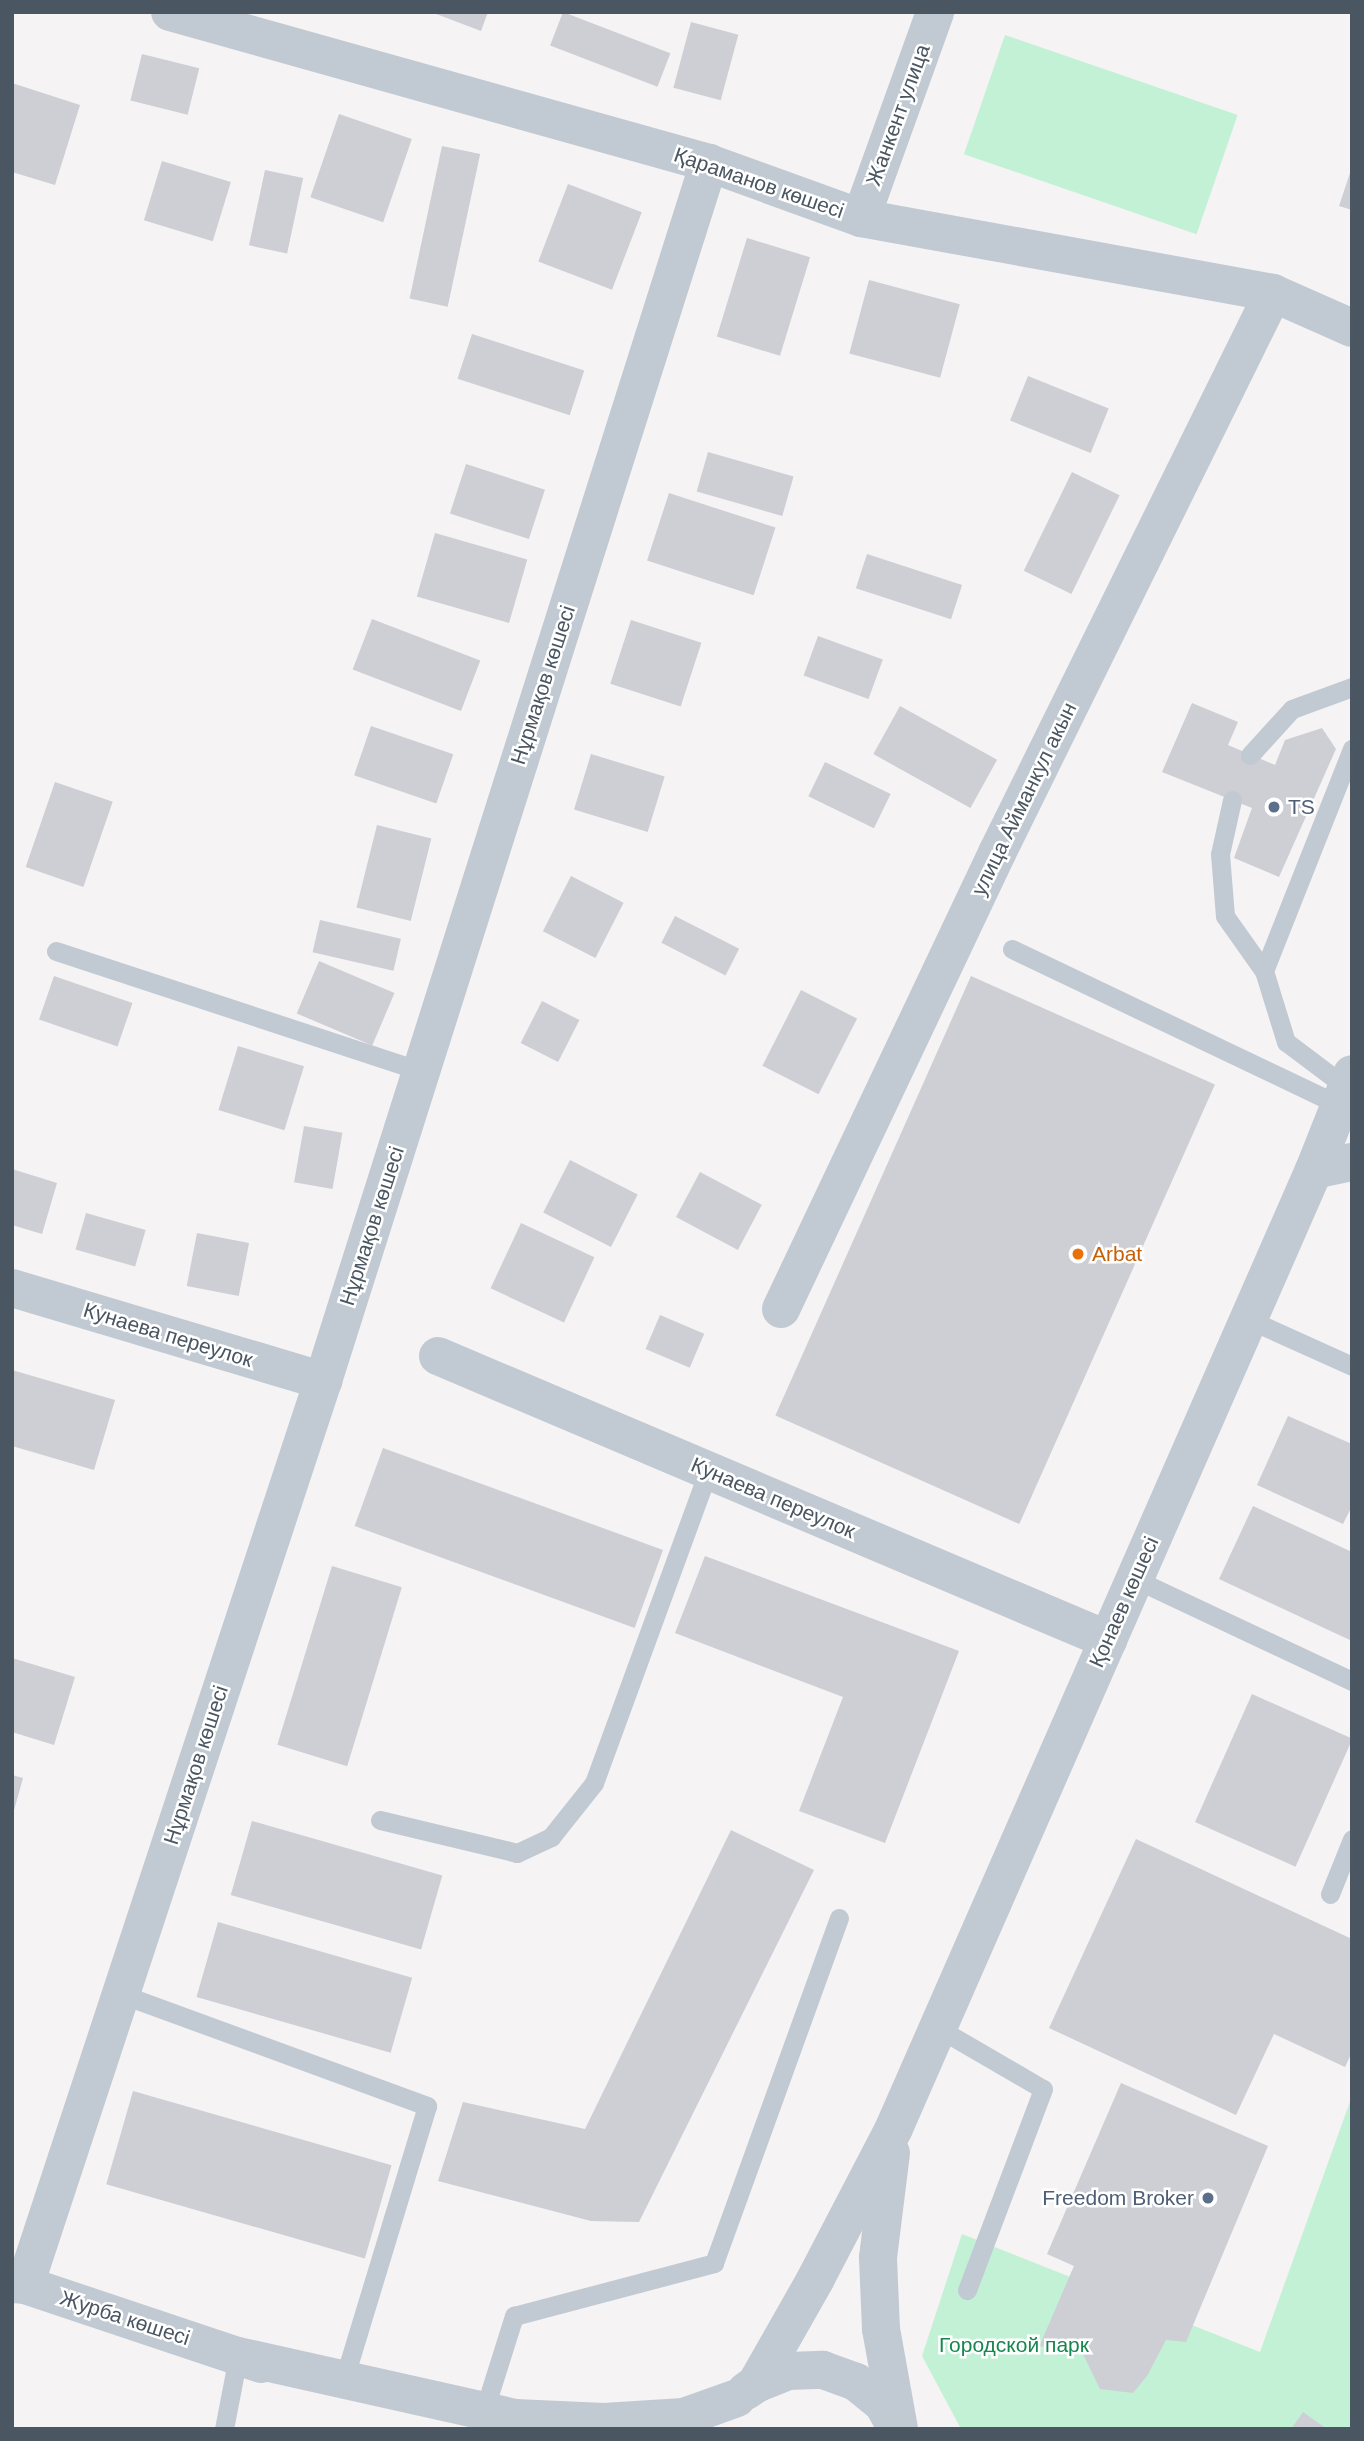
<!DOCTYPE html>
<html>
<head>
<meta charset="utf-8">
<style>
  body { margin:0 }
  #map { position:relative; width:1364px; height:2441px; overflow:hidden; background:#f5f3f3; font-family:Arial,sans-serif }
  div>[style] { position:absolute }
  .green>* { inset:0; background:#c3f1d5; transform-origin:0 0 }
  .building>* { inset:0; background:#cdcfd5; transform-origin:0 0 }
  .service>* { height:19px; margin:-9.5px; padding:0 9.5px; transform-origin:9.5px; border-radius:9.5px; background:#c1cad2 }
  .minor>* { height:38px; margin:-19px; padding:0 19px; transform-origin:19px; border-radius:19px; background:#c1cad2 }
  .tertiary>* { height:38px; margin:-19px; padding:0 19px; transform-origin:19px; border-radius:19px; background:#c1cad2 }
  .dots>* { width:19px; height:19px; translate:-50% -50%; box-sizing:border-box; border:4px solid #fff; border-radius:50% }
  span { translate:-50% -50%; white-space:nowrap; text-align:center; line-height:1.15; -webkit-text-stroke:5px #fff; paint-order:stroke }
  .street-label { font-size:21px; color:#4a5661 }
  .service-label { font-size:21px; color:#4e5e75 }
  .left { translate:0 -50%; text-align:left }
  .right { translate:-100% -50%; text-align:right }
  .food-label { font-size:21px; color:#c56008 }
  .park-label { font-size:21px; color:#17864f }
  .frame { position:absolute; inset:0; border:14px solid #4a5661; pointer-events:none }
</style>
</head>
<body>
<div id="map">
  <div class="green">
    <i style="left:1005px;top:35px;width:246px;height:126px;rotate:19deg"></i>
    <i style="clip-path:polygon(1352px 2096px,1352px 2429px,961px 2429px,922px 2356px,962px 2234px,1260px 2352px)"></i>
  </div>
  <div class="building">
    <i style="clip-path:polygon(431px 12px,488px 12px,481px 31px)"></i>
    <i style="left:563px;top:12px;width:115px;height:36px;rotate:21deg"></i>
    <i style="left:691px;top:22px;width:49px;height:68px;rotate:15deg"></i>
    <i style="left:142px;top:54px;width:59px;height:48px;rotate:14deg"></i>
    <i style="clip-path:polygon(12px 83px,80px 105px,55px 185px,12px 172px)"></i>
    <i style="left:339px;top:114px;width:77px;height:88px;rotate:19deg"></i>
    <i style="left:442px;top:146px;width:39px;height:156px;rotate:12deg"></i>
    <i style="left:162px;top:161px;width:72px;height:62px;rotate:17deg"></i>
    <i style="left:265px;top:170px;width:39px;height:77px;rotate:12deg"></i>
    <i style="clip-path:polygon(1351px 170px,1352px 170px,1352px 210px,1339px 206px)"></i>
    <i style="left:568px;top:184px;width:79px;height:83px;rotate:21deg"></i>
    <i style="left:747px;top:238px;width:66px;height:103px;rotate:17deg"></i>
    <i style="left:869px;top:280px;width:94px;height:76px;rotate:15deg"></i>
    <i style="left:472px;top:334px;width:118px;height:47px;rotate:18deg"></i>
    <i style="left:1028px;top:376px;width:87px;height:48px;rotate:22deg"></i>
    <i style="left:708px;top:452px;width:89px;height:41px;rotate:16deg"></i>
    <i style="left:466px;top:464px;width:83px;height:52px;rotate:18deg"></i>
    <i style="left:1072px;top:472px;width:53px;height:110px;rotate:26deg"></i>
    <i style="left:669px;top:493px;width:112px;height:71px;rotate:18deg"></i>
    <i style="left:435px;top:533px;width:96px;height:66px;rotate:16deg"></i>
    <i style="left:867px;top:554px;width:100px;height:36px;rotate:18deg"></i>
    <i style="left:372px;top:619px;width:116px;height:54px;rotate:21deg"></i>
    <i style="left:631px;top:620px;width:74px;height:67px;rotate:18deg"></i>
    <i style="left:818px;top:636px;width:69px;height:42px;rotate:20deg"></i>
    <i style="clip-path:polygon(1192px 703px,1238px 722px,1228px 745px,1275px 765px,1285px 740px,1322px 728px,1336px 749px,1279px 877px,1234px 858px,1252px 808px,1162px 772px)"></i>
    <i style="left:900px;top:706px;width:111px;height:55px;rotate:29deg"></i>
    <i style="left:371px;top:726px;width:87px;height:52px;rotate:19deg"></i>
    <i style="left:591px;top:754px;width:77px;height:58px;rotate:17deg"></i>
    <i style="left:825px;top:762px;width:73px;height:38px;rotate:26deg"></i>
    <i style="left:55px;top:782px;width:61px;height:90px;rotate:19deg"></i>
    <i style="left:377px;top:825px;width:56px;height:85px;rotate:14deg"></i>
    <i style="left:571px;top:876px;width:59px;height:62px;rotate:27deg"></i>
    <i style="left:675px;top:916px;width:72px;height:30px;rotate:27deg"></i>
    <i style="left:320px;top:920px;width:83px;height:33px;rotate:13deg"></i>
    <i style="left:319px;top:961px;width:82px;height:57px;rotate:23deg"></i>
    <i style="left:54px;top:976px;width:83px;height:46px;rotate:19deg"></i>
    <i style="left:971px;top:976px;width:267px;height:481px;rotate:24deg"></i>
    <i style="left:801px;top:990px;width:63px;height:85px;rotate:27deg"></i>
    <i style="left:542px;top:1001px;width:42px;height:47px;rotate:27deg"></i>
    <i style="left:238px;top:1046px;width:69px;height:67px;rotate:17deg"></i>
    <i style="left:304px;top:1126px;width:39px;height:57px;rotate:10deg"></i>
    <i style="left:570px;top:1160px;width:76px;height:59px;rotate:27deg"></i>
    <i style="clip-path:polygon(12px 1169px,57px 1183px,42px 1234px,12px 1225px)"></i>
    <i style="left:700px;top:1172px;width:70px;height:51px;rotate:28deg"></i>
    <i style="left:86px;top:1213px;width:62px;height:38px;rotate:16deg"></i>
    <i style="left:521px;top:1223px;width:81px;height:72px;rotate:25deg"></i>
    <i style="left:197px;top:1233px;width:53px;height:54px;rotate:11deg"></i>
    <i style="left:660px;top:1315px;width:48px;height:37px;rotate:23deg"></i>
    <i style="clip-path:polygon(12px 1370px,115px 1400px,94px 1470px,12px 1446px)"></i>
    <i style="clip-path:polygon(1288px 1416px,1352px 1444px,1352px 1506px,1343px 1524px,1257px 1485px)"></i>
    <i style="left:383px;top:1448px;width:298px;height:83px;rotate:20deg"></i>
    <i style="clip-path:polygon(1253px 1506px,1352px 1552px,1352px 1641px,1219px 1579px)"></i>
    <i style="clip-path:polygon(705px 1556px,959px 1651px,885px 1843px,799px 1811px,843px 1697px,675px 1633px)"></i>
    <i style="left:332px;top:1566px;width:73px;height:187px;rotate:17deg"></i>
    <i style="clip-path:polygon(12px 1658px,75px 1677px,54px 1745px,12px 1732px)"></i>
    <i style="left:1252px;top:1694px;width:110px;height:140px;rotate:24deg"></i>
    <i style="clip-path:polygon(12px 1775px,23px 1778px,13px 1814px,12px 1814px)"></i>
    <i style="left:252px;top:1821px;width:198px;height:77px;rotate:16deg"></i>
    <i style="clip-path:polygon(731px 1830px,814px 1870px,639px 2222px,591px 2221px,438px 2181px,463px 2102px,585px 2129px)"></i>
    <i style="clip-path:polygon(1136px 1839px,1352px 1939px,1352px 2052px,1345px 2067px,1274px 2034px,1236px 2115px,1049px 2028px)"></i>
    <i style="left:218px;top:1922px;width:202px;height:78px;rotate:16deg"></i>
    <i style="clip-path:polygon(1121px 2083px,1268px 2146px,1186px 2342px,1166px 2340px,1147px 2376px,1133px 2393px,1100px 2389px,1077px 2342px,1039px 2347px,1074px 2266px,1047px 2254px)"></i>
    <i style="left:133px;top:2091px;width:269px;height:97px;rotate:16deg"></i>
    <i style="clip-path:polygon(1303px 2412px,1327px 2429px,1291px 2429px)"></i>
  </div>
  <div class="service">
    <i style="left:1250px;top:755px;width:62px;rotate:-47.6deg"></i>
    <i style="left:1292px;top:709px;width:64px;rotate:-20.1deg"></i>
    <i style="left:1232px;top:800px;width:55px;rotate:102.5deg"></i>
    <i style="left:1220px;top:854px;width:62px;rotate:85.4deg"></i>
    <i style="left:1225px;top:916px;width:67px;rotate:54.7deg"></i>
    <i style="left:1012px;top:949px;width:362px;rotate:25.5deg"></i>
    <i style="left:56px;top:951px;width:384px;rotate:18.2deg"></i>
    <i style="left:1346px;top:1087px;width:75px;rotate:-143.1deg"></i>
    <i style="left:1286px;top:1042px;width:74px;rotate:-107.2deg"></i>
    <i style="left:1264px;top:971px;width:239px;rotate:-68.4deg"></i>
    <i style="left:1248px;top:1319px;width:114px;rotate:24.3deg"></i>
    <i style="left:1135px;top:1579px;width:240px;rotate:25.2deg"></i>
    <i style="left:380px;top:1820px;width:141px;rotate:13.5deg"></i>
    <i style="left:517px;top:1853px;width:38px;rotate:-25deg"></i>
    <i style="left:551px;top:1837px;width:69px;rotate:-51.5deg"></i>
    <i style="left:594px;top:1783px;width:332px;rotate:-69.9deg"></i>
    <i style="left:1330px;top:1894px;width:59px;rotate:-68.2deg"></i>
    <i style="left:121px;top:1994px;width:326px;rotate:20.1deg"></i>
    <i style="left:427px;top:2106px;width:286px;rotate:106.9deg"></i>
    <i style="left:938px;top:2028px;width:121px;rotate:30.2deg"></i>
    <i style="left:1043px;top:2089px;width:215px;rotate:110.7deg"></i>
    <i style="left:484px;top:2411px;width:100px;rotate:-72.5deg"></i>
    <i style="left:514px;top:2316px;width:207px;rotate:-14.8deg"></i>
    <i style="left:714px;top:2263px;width:367px;rotate:-70.1deg"></i>
    <i style="left:224px;top:2429px;width:74px;rotate:-79.1deg"></i>
  </div>
  <div class="minor">
    <i style="left:861px;top:218px;width:219px;rotate:-70.2deg"></i>
    <i style="left:12px;top:1288px;width:325px;rotate:16.6deg"></i>
    <i style="left:781px;top:1309px;width:505px;rotate:-64.65deg"></i>
    <i style="left:997px;top:853px;width:624px;rotate:-63.76deg"></i>
    <i style="left:438px;top:1356px;width:728px;rotate:22.97deg"></i>
    <i style="left:25px;top:2285px;width:952px;rotate:-71.76deg"></i>
    <i style="left:323px;top:1381px;width:1278px;rotate:-72.42deg"></i>
  </div>
  <div class="tertiary">
    <i style="left:170px;top:12px;width:560px;rotate:15.65deg"></i>
    <i style="left:709px;top:163px;width:162px;rotate:19.9deg"></i>
    <i style="left:861px;top:218px;width:419px;rotate:10.3deg"></i>
    <i style="left:1273px;top:293px;width:86px;rotate:23.9deg"></i>
    <i style="left:1314px;top:1170px;width:39px;rotate:-12deg"></i>
    <i style="left:891px;top:2153px;width:106px;rotate:97.1deg"></i>
    <i style="left:878px;top:2258px;width:71px;rotate:87.6deg"></i>
    <i style="left:881px;top:2329px;width:102px;rotate:79.8deg"></i>
    <i style="left:12px;top:2284px;width:13px;rotate:4deg"></i>
    <i style="left:25px;top:2285px;width:249px;rotate:18.5deg"></i>
    <i style="left:238px;top:2356px;width:284px;rotate:12.6deg"></i>
    <i style="left:515px;top:2418px;width:89px;rotate:2.6deg"></i>
    <i style="left:604px;top:2422px;width:80px;rotate:-3.6deg"></i>
    <i style="left:684px;top:2417px;width:56px;rotate:-19.7deg"></i>
    <i style="left:756px;top:2384px;width:120px;rotate:-60.4deg"></i>
    <i style="left:815px;top:2280px;width:171px;rotate:-62.5deg"></i>
    <i style="left:894px;top:2128px;width:1046px;rotate:-66.33deg"></i>
    <i style="left:1314px;top:1170px;width:103px;rotate:-68.4deg"></i>
    <i style="left:746px;top:2391px;width:12px;rotate:-35deg"></i>
    <i style="left:756px;top:2384px;width:35px;rotate:-22deg"></i>
    <i style="left:788px;top:2371px;width:35px;rotate:-2deg"></i>
    <i style="left:823px;top:2370px;width:35px;rotate:20deg"></i>
    <i style="left:856px;top:2382px;width:35px;rotate:39deg"></i>
    <i style="left:883px;top:2404px;width:26px;rotate:61deg"></i>
  </div>
  <div class="dots">
    <i style="left:1274px;top:807px;background:#5c6f8a"></i>
    <i style="left:1078px;top:1254px;background:#e8710a"></i>
    <i style="left:1208px;top:2198px;background:#5c6f8a"></i>
  </div>
  <div class="street-label">
    <span style="left:898px;top:115px;rotate:-70deg">Жанкент улица</span>
    <span style="left:759px;top:183px;rotate:19deg">Қараманов көшесі</span>
    <span style="left:543px;top:685px;rotate:-72deg">Нұрмақов көшесі</span>
    <span style="left:1024px;top:799px;rotate:-64deg">улица Айманкул акын</span>
    <span style="left:372px;top:1226px;rotate:-72deg">Нұрмақов көшесі</span>
    <span style="left:168px;top:1335px;rotate:17deg">Кунаева переулок</span>
    <span style="left:773px;top:1498px;rotate:23deg">Кунаева переулок</span>
    <span style="left:1124px;top:1602px;rotate:-66deg">Қонаев көшесі</span>
    <span style="left:196px;top:1765px;rotate:-72deg">Нұрмақов көшесі</span>
    <span style="left:125px;top:2318px;rotate:18deg">Журба көшесі</span>
  </div>
  <div class="service-label">
    <span class="left" style="left:1288px;top:807px">TS</span>
    <span class="right" style="left:1194px;top:2198px">Freedom Broker</span>
  </div>
  <div class="food-label">
    <span class="left" style="left:1092px;top:1254px">Arbat</span>
  </div>
  <div class="park-label">
    <span style="left:1014px;top:2345px">Городской парк</span>
  </div>
  <div class="frame"></div>
</div>
</body>
</html>
